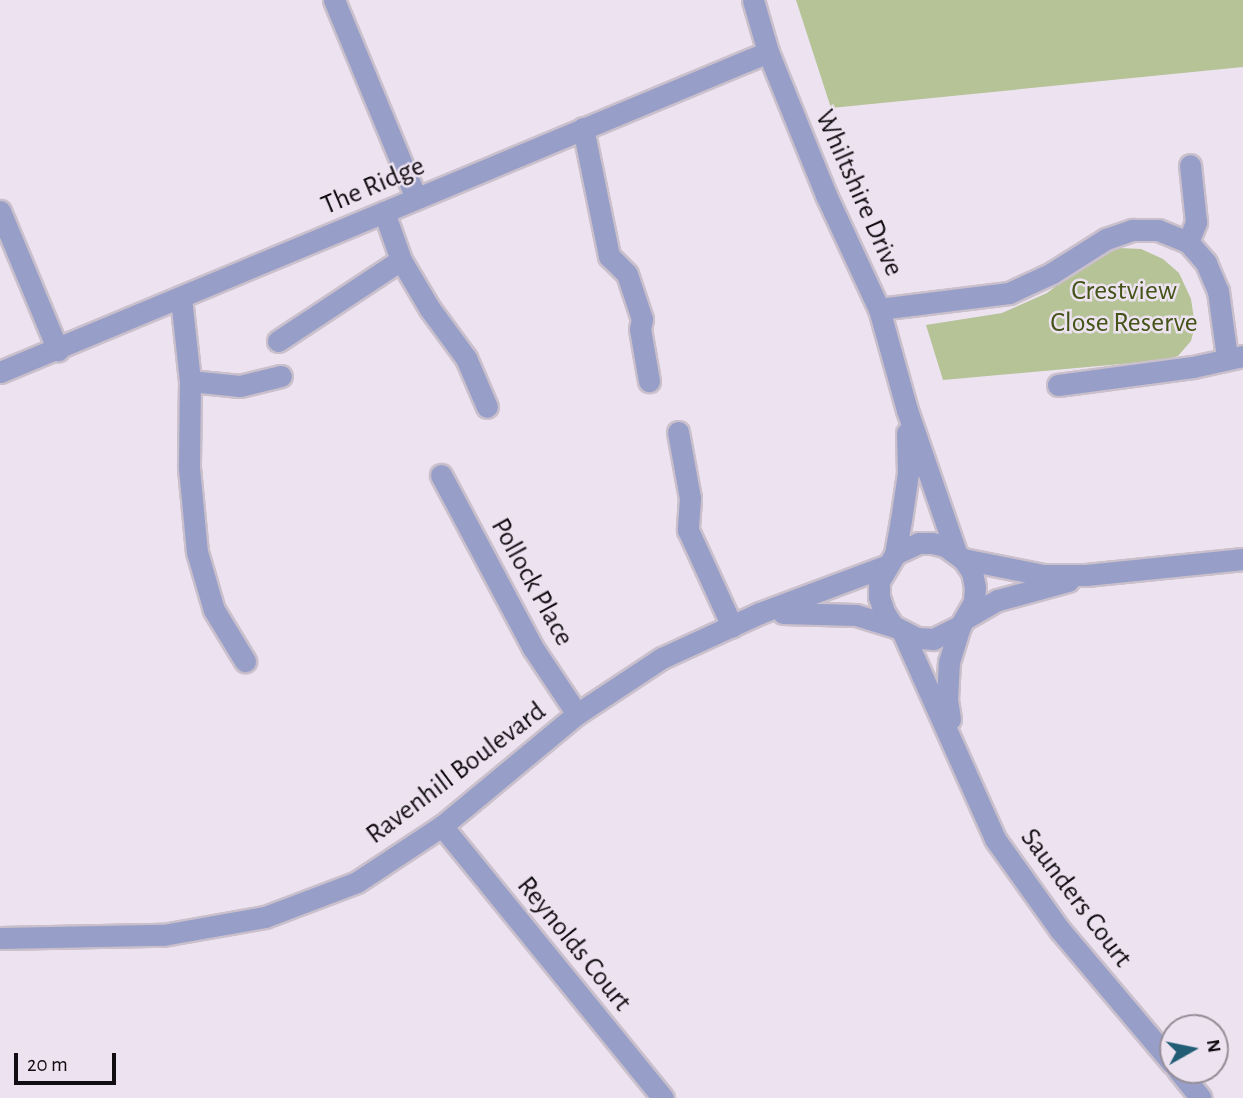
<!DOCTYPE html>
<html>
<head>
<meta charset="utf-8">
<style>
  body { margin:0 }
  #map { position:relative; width:1243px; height:1098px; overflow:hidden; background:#ede2f0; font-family:"Alegreya Sans",sans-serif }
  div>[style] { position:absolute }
  .green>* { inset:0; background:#b5c397 }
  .roads { filter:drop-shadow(2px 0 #cac0cc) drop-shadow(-2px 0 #cac0cc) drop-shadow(0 2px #cac0cc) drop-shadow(0 -2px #cac0cc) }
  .minor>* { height:21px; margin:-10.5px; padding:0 10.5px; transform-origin:10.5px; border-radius:10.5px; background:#979ec8 }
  span { translate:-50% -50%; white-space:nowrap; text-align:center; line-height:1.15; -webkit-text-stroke:5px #ede2f0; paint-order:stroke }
  .street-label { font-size:28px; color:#110d12 }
  .park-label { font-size:28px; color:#445317 }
  .north { position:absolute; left:1159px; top:1014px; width:70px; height:70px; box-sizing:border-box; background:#ede2f0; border:2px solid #958d97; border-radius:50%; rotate:81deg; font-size:19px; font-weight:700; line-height:28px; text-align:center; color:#110d12 }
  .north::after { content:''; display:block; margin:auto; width:24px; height:32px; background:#215d75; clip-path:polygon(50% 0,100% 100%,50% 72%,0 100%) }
  .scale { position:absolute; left:14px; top:1053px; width:102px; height:32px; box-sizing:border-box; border:4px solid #110d12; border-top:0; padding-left:9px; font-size:21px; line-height:24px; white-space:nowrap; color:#110d12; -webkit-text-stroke:5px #ede2f0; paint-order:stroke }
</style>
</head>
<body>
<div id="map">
  <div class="green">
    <i style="clip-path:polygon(796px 0,1243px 0,1243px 67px,831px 108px)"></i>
    <i style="clip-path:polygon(1119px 248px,1141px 249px,1163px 259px,1179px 273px,1191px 299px,1195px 326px,1191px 341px,1178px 356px,1165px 360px,943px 380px,926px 325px,1002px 313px,1047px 293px,1097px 255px)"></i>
  </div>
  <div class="roads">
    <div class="minor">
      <i style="left:334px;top:0;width:214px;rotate:67.5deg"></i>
      <i style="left:753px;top:0;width:54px;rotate:73.9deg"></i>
      <i style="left:768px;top:52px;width:154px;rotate:67.9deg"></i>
      <i style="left:826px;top:195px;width:126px;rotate:65.1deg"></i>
      <i style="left:879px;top:309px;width:105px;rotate:74.5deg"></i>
      <i style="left:907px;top:410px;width:150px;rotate:71deg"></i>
      <i style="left:583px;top:128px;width:131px;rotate:78.5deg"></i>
      <i style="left:609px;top:256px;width:25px;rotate:45deg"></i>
      <i style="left:627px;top:274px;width:47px;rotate:71.6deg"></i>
      <i style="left:642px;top:319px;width:10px;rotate:101deg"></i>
      <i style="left:640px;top:329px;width:53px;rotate:80.2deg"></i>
      <i style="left:0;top:211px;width:151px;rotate:67.4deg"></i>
      <i style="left:384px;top:212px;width:51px;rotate:70.5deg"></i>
      <i style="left:401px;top:260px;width:57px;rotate:59.4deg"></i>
      <i style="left:430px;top:309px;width:61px;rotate:53.7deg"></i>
      <i style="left:466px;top:358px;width:53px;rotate:66.8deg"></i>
      <i style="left:1188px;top:242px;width:22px;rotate:-68deg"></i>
      <i style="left:1196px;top:222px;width:57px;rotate:-96deg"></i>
      <i style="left:181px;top:298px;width:83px;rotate:83.8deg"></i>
      <i style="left:190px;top:381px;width:87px;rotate:90.7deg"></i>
      <i style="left:189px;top:468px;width:84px;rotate:84.6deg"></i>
      <i style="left:197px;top:552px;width:60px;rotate:73.7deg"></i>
      <i style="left:214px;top:610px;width:60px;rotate:58.7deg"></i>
      <i style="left:879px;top:309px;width:131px;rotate:-7deg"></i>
      <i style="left:1009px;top:293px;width:47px;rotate:-24.9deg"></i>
      <i style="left:1052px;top:273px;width:64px;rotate:-32.2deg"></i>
      <i style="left:1106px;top:239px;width:28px;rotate:-19deg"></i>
      <i style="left:1132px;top:230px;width:26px"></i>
      <i style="left:1158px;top:230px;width:32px;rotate:22deg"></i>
      <i style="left:1188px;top:242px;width:28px;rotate:49deg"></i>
      <i style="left:1206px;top:263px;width:30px;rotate:67deg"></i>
      <i style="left:1218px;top:291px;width:68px;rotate:82.3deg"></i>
      <i style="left:278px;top:341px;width:147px;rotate:-33.4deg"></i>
      <i style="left:0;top:372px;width:832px;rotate:-22.62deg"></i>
      <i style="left:190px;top:381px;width:50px;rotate:5.7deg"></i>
      <i style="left:240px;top:386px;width:42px;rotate:-13.7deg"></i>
      <i style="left:1058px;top:385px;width:136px;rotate:-7.6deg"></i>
      <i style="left:1193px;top:367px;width:51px;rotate:-12.4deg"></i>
      <i style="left:678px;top:432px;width:67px;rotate:79.7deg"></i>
      <i style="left:690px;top:498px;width:32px;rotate:94deg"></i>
      <i style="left:688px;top:530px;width:106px;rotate:65.4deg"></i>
      <i style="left:441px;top:475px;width:196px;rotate:62deg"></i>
      <i style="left:533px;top:648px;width:79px;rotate:56.3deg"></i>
      <i style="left:895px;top:554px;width:26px;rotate:-25deg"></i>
      <i style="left:919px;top:543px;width:13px"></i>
      <i style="left:932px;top:543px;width:13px;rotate:13deg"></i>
      <i style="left:945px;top:546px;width:22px;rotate:36deg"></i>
      <i style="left:963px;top:559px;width:16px;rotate:55deg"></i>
      <i style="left:972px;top:572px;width:15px;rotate:79deg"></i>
      <i style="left:975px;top:587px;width:15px;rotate:94deg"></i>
      <i style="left:974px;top:602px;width:28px;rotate:120deg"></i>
      <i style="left:960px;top:626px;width:30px;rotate:154deg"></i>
      <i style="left:933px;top:639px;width:16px;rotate:-176deg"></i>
      <i style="left:917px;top:638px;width:27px;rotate:-153deg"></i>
      <i style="left:893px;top:626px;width:17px;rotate:-123deg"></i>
      <i style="left:884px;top:612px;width:16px;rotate:-108deg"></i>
      <i style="left:879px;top:597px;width:16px;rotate:-90deg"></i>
      <i style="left:879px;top:581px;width:31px;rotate:-59deg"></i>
      <i style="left:895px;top:554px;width:35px;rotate:-80deg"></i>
      <i style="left:901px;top:520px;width:48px;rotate:-81.5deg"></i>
      <i style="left:908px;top:473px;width:40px;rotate:-91.4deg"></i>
      <i style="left:963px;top:559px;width:82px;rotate:11.3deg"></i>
      <i style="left:1043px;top:575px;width:43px"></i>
      <i style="left:1086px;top:575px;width:158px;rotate:-5.8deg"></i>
      <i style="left:783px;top:613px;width:73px;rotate:1.6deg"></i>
      <i style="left:856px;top:615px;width:39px;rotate:17deg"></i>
      <i style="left:968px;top:617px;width:34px;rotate:-30deg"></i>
      <i style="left:998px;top:600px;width:73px;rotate:-15.2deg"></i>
      <i style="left:903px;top:633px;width:226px;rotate:65.9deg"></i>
      <i style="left:995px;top:839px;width:112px;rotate:54.5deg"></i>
      <i style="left:1060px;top:930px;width:175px;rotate:49.9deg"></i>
      <i style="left:950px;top:719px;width:20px;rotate:-99deg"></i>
      <i style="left:947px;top:699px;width:37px;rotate:-87deg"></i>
      <i style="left:949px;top:662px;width:38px;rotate:-73deg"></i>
      <i style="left:442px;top:826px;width:350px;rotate:50.9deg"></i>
      <i style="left:0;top:938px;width:163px;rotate:-1.1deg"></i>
      <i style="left:163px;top:935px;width:104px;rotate:-10deg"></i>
      <i style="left:265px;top:917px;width:98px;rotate:-20.8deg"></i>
      <i style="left:357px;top:882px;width:102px;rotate:-33.4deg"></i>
      <i style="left:442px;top:826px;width:175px;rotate:-39.7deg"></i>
      <i style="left:577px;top:714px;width:102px;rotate:-33.4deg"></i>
      <i style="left:662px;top:658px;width:108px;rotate:-24.7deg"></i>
      <i style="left:760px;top:613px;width:134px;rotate:-20.5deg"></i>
      <i style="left:1178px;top:1070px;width:36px;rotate:51deg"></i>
    </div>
  </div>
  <div class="street-label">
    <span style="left:373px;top:186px;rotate:-23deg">The Ridge</span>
    <span style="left:859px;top:193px;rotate:66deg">Whiltshire Drive</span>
    <span style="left:532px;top:582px;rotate:61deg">Pollock Place</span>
    <span style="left:456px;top:773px;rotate:-37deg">Ravenhill Boulevard</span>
    <span style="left:1076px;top:898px;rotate:53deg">Saunders Court</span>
    <span style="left:574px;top:944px;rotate:51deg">Reynolds Court</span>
  </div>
  <div class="park-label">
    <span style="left:1124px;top:307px">Crestview<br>Close Reserve</span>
  </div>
  <div class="north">N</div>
  <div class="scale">20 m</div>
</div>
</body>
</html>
